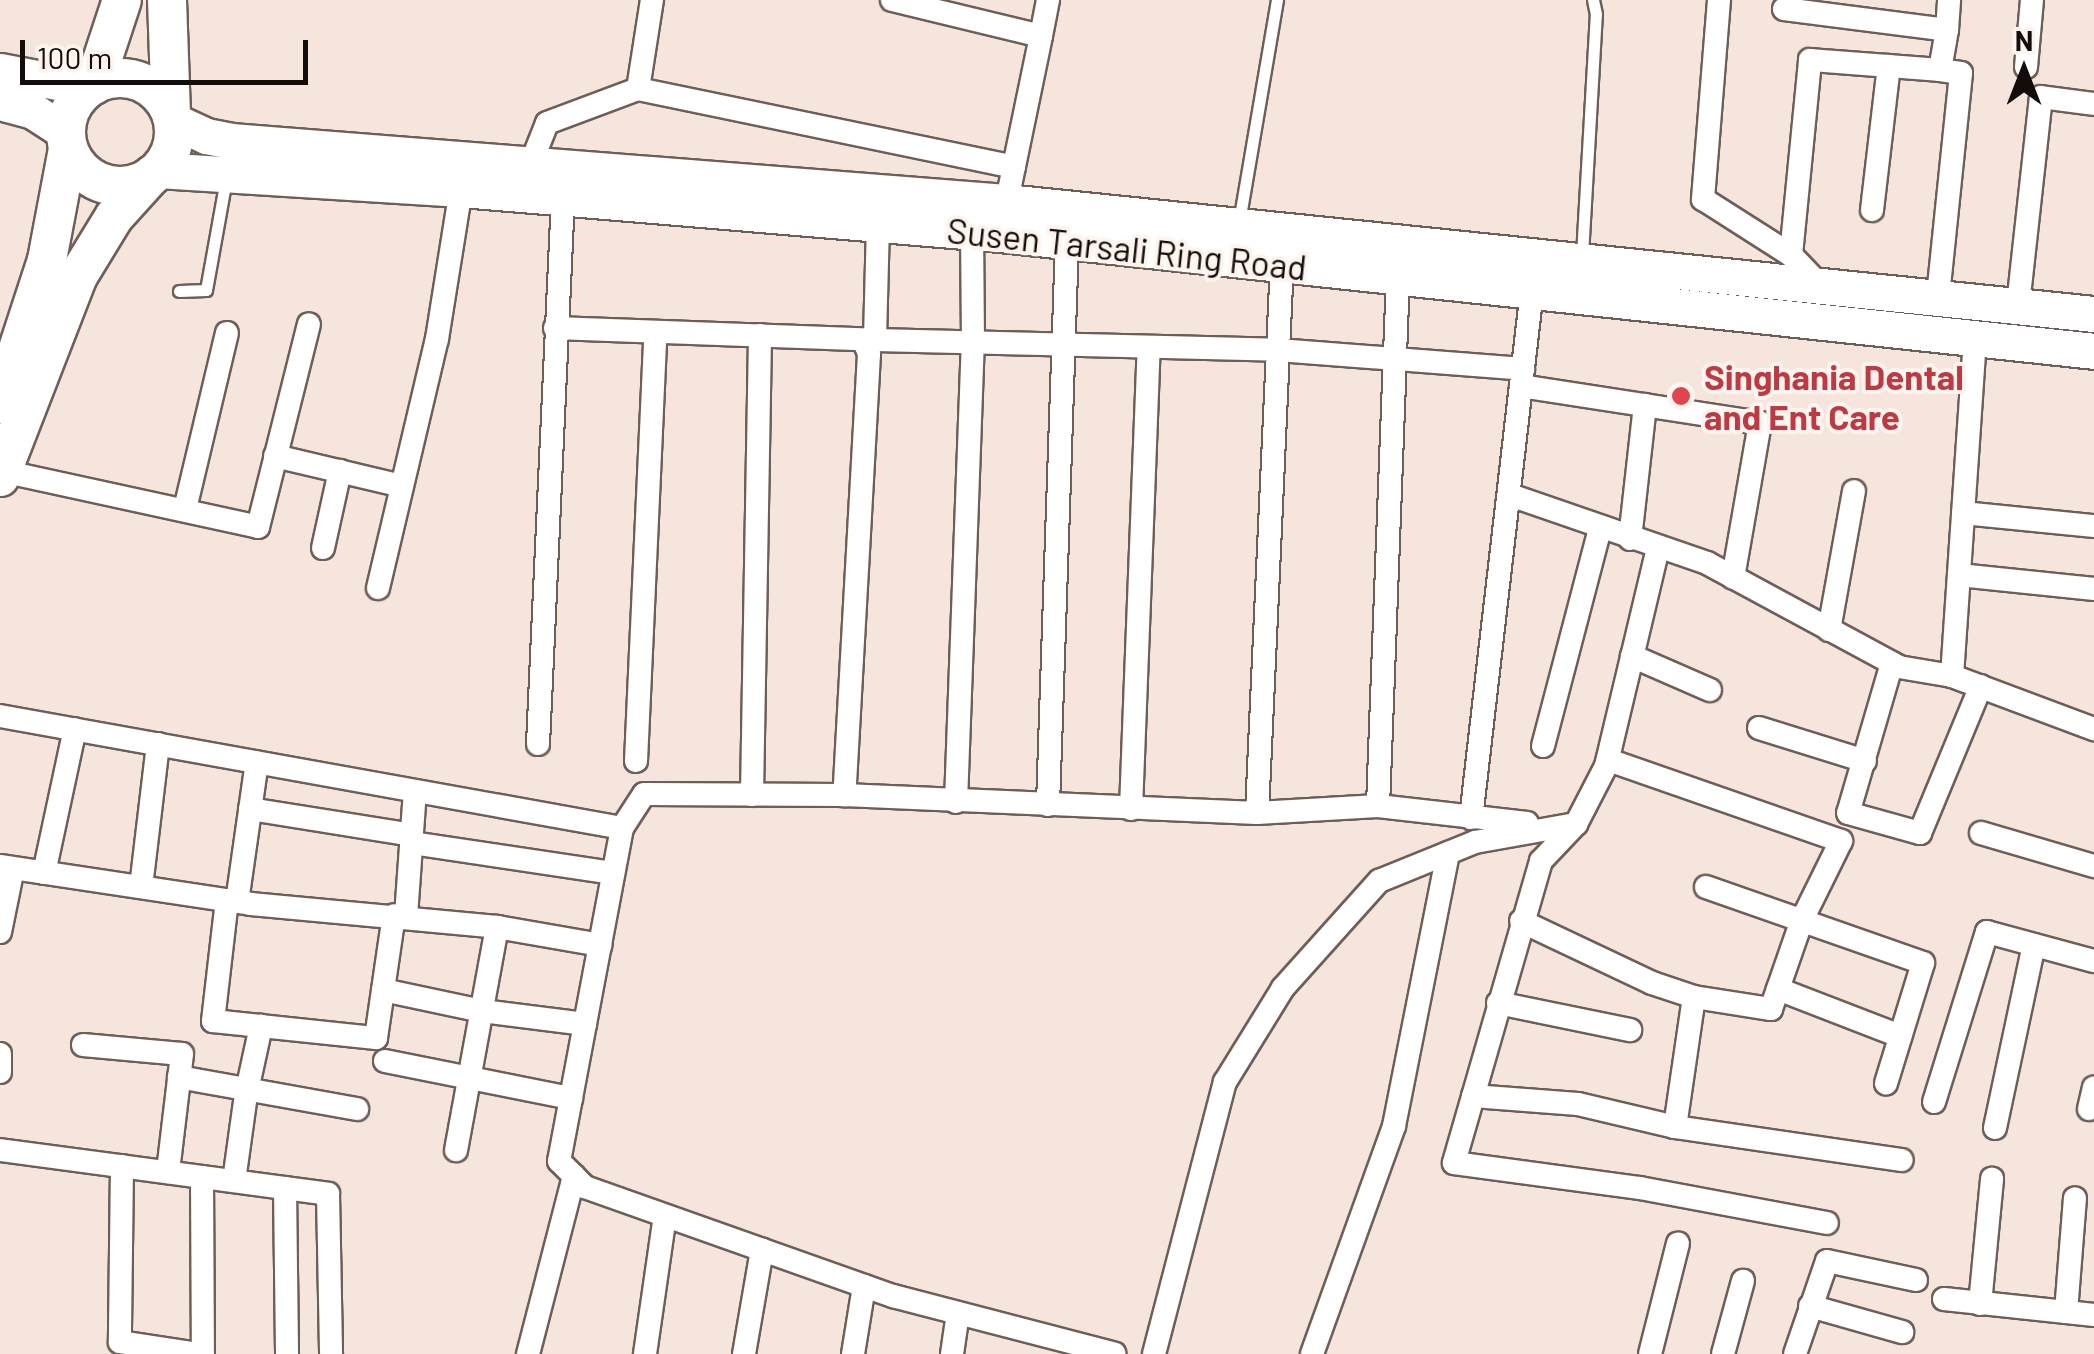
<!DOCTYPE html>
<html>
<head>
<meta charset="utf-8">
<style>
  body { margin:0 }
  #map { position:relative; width:2094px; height:1354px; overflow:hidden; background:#f6e5dd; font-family:Barlow,sans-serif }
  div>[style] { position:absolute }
  .roads { filter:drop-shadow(2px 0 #6d5f58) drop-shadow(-2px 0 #6d5f58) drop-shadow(0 2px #6d5f58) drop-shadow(0 -2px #6d5f58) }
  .service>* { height:11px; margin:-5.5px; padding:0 5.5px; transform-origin:5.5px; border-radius:5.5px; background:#fff }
  .minor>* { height:22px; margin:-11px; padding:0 11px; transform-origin:11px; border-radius:11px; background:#fff }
  .primary>* { height:35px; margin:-17.5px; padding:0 17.5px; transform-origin:17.5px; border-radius:17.5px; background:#fff }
  .trunk>* { height:38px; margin:-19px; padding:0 19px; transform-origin:19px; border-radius:19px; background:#fff }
  .trunk>.ring { margin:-19px; padding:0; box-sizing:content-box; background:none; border:38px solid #fff; border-radius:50% }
  .dots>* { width:28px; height:28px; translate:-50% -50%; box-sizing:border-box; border:5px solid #fef4ef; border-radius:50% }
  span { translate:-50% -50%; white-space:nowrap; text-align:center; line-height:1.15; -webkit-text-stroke:8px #fef4ef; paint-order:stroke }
  .street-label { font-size:35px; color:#120d0a }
  .health-label { font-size:35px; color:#be3a42; font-weight:700 }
  .left { translate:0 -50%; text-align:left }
  .north { position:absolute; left:1974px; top:20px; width:100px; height:100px; -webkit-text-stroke:8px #fef4ef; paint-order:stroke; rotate:0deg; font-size:28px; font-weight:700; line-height:40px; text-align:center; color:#120d0a }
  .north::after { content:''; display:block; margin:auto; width:35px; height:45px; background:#120d0a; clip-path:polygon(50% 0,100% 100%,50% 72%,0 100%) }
  .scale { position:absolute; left:20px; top:40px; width:288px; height:45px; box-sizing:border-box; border:5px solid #120d0a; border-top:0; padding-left:12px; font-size:30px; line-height:35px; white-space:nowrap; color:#120d0a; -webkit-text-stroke:8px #fef4ef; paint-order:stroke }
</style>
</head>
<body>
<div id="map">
  <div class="roads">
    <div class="service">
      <i style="left:1239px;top:222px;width:225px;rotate:-80.3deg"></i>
      <i style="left:1582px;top:255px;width:241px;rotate:-86.7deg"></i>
      <i style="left:1596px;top:14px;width:14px;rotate:-102deg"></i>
      <i style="left:179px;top:291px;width:27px;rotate:-2deg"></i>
      <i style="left:206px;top:290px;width:113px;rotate:-79.8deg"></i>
    </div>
    <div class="minor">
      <i style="left:892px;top:0;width:153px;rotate:13.6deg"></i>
      <i style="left:1041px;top:36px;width:183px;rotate:101.7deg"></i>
      <i style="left:1719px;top:0;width:200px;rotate:94.6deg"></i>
      <i style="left:1703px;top:199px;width:104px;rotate:32.5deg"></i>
      <i style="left:1791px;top:255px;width:39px;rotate:46deg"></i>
      <i style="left:1784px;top:9px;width:164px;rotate:7.3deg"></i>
      <i style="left:1947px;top:30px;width:30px;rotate:-86deg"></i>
      <i style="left:1041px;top:36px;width:37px;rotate:-79deg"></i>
      <i style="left:2026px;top:67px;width:67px;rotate:-84.9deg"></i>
      <i style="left:638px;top:89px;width:384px;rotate:11.7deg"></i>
      <i style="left:530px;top:166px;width:46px;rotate:-68.4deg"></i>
      <i style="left:547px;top:123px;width:97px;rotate:-20.5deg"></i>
      <i style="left:638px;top:89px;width:90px;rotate:-81.1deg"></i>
      <i style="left:1872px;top:210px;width:145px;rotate:-83.3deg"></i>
      <i style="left:878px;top:224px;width:116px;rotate:91.5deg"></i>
      <i style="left:875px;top:340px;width:403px;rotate:1.4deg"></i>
      <i style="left:1278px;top:350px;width:246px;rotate:4.4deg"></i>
      <i style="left:1791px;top:255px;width:196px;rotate:-84.4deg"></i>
      <i style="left:1810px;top:60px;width:130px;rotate:4.4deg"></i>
      <i style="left:1938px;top:296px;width:224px;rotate:-84.1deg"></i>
      <i style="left:1961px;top:73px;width:21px;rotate:-172deg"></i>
      <i style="left:1940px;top:70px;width:41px;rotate:-80.1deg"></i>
      <i style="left:2018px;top:305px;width:209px;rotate:-83.7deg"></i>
      <i style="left:2041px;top:97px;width:53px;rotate:7.5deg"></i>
      <i style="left:555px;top:328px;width:320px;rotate:2.1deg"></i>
      <i style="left:875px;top:340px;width:11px;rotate:158deg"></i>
      <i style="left:865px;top:344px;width:11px;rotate:68deg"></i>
      <i style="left:869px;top:354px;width:442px;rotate:93.2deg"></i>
      <i style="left:1521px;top:386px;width:242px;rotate:8.8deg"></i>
      <i style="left:1760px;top:423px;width:157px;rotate:99.9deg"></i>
      <i style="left:275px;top:456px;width:130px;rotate:13.3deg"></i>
      <i style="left:2px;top:471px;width:262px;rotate:12.3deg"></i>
      <i style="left:258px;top:527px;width:209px;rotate:-75.9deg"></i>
      <i style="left:1510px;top:495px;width:208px;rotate:19deg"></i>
      <i style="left:1707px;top:563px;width:218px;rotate:28.4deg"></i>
      <i style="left:1899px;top:667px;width:54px;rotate:9.6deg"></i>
      <i style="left:1952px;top:676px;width:152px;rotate:20.5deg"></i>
      <i style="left:185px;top:509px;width:181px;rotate:-76.6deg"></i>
      <i style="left:1963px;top:513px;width:132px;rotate:5.7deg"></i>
      <i style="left:1630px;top:539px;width:135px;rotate:-83.6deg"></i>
      <i style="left:323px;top:548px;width:79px;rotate:-77.6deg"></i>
      <i style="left:1658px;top:548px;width:224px;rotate:103.4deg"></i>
      <i style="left:1606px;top:766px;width:65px;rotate:117.3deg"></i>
      <i style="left:1576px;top:824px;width:51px;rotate:133.4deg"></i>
      <i style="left:1541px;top:861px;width:314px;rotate:106.1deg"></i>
      <i style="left:1454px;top:1163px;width:188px;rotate:7.7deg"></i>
      <i style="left:1640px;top:1188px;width:190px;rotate:10.6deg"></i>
      <i style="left:1959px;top:575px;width:136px;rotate:5.9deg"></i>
      <i style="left:378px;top:588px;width:256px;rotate:-76.7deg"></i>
      <i style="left:437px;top:339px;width:152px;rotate:-80.9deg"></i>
      <i style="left:1829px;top:630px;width:141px;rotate:-79.8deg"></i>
      <i style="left:1632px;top:656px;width:85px;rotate:23.6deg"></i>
      <i style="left:1892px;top:663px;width:156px;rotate:106.3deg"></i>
      <i style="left:1848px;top:813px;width:75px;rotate:15.5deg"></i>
      <i style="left:1920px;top:833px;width:159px;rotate:-67.5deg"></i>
      <i style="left:1952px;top:676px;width:338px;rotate:-86.1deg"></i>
      <i style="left:0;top:716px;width:632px;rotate:10.21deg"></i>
      <i style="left:622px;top:828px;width:339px;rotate:100.7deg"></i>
      <i style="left:559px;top:1161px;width:37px;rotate:45deg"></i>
      <i style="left:585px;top:1187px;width:327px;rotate:19.5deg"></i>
      <i style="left:893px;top:1296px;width:229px;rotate:14.6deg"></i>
      <i style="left:1759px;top:728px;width:111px;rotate:17.3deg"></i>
      <i style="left:538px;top:744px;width:548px;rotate:-87.38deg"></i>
      <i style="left:1543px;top:746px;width:224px;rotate:-75.3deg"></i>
      <i style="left:636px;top:761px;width:426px;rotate:-87.4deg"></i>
      <i style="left:752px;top:795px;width:460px;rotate:-89deg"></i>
      <i style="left:956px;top:802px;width:459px;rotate:-87.9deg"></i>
      <i style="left:973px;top:343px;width:111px;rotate:-90.5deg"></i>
      <i style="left:1048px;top:805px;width:564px;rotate:-88.07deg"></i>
      <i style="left:1378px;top:806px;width:530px;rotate:-87.84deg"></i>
      <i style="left:250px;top:809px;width:164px;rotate:9.1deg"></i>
      <i style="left:1131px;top:809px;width:461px;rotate:-87.8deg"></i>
      <i style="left:1257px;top:813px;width:121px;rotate:-3.3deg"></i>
      <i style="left:1378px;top:806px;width:150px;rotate:6.5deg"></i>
      <i style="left:1471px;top:818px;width:532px;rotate:-83.41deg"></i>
      <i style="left:622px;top:828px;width:40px;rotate:-57.1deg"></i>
      <i style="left:644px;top:794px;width:200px;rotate:0.3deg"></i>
      <i style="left:844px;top:795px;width:413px;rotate:2.5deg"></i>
      <i style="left:1257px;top:813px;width:551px;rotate:-87.4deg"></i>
      <i style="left:1981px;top:833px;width:118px;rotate:16.3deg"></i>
      <i style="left:412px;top:843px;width:203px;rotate:8.5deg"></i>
      <i style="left:0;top:866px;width:254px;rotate:8.6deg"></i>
      <i style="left:251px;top:904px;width:247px;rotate:5.3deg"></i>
      <i style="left:497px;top:927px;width:227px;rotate:100.4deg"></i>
      <i style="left:44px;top:873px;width:147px;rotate:-77.9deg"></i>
      <i style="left:141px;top:887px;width:144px;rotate:-83.2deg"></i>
      <i style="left:1706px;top:887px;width:230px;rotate:19.3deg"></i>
      <i style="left:1923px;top:963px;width:126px;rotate:107.1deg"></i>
      <i style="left:227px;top:900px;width:122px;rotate:96.6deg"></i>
      <i style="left:213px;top:1021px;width:164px;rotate:6deg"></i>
      <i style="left:376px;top:1038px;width:124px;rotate:-81.7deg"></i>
      <i style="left:237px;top:902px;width:141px;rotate:-81.9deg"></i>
      <i style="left:406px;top:916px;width:125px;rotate:-85.9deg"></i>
      <i style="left:1521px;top:921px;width:145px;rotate:25.3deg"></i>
      <i style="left:1652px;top:983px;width:44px;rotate:18.4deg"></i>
      <i style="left:1694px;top:997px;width:78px;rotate:8.9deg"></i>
      <i style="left:1771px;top:1009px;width:94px;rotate:-70.8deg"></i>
      <i style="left:1802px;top:920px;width:88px;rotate:-63.7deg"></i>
      <i style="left:1841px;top:841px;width:247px;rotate:-160.8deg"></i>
      <i style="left:497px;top:927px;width:105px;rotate:9.9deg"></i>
      <i style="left:0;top:932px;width:65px;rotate:-78.5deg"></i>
      <i style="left:1778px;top:989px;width:131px;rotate:21.1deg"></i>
      <i style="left:383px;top:990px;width:101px;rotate:12deg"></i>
      <i style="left:482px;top:1011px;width:104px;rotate:7.2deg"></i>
      <i style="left:1498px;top:1003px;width:135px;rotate:11.6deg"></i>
      <i style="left:83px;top:1045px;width:99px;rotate:5.2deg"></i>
      <i style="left:182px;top:1054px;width:119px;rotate:96.8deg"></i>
      <i style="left:0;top:1054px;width:18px;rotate:90deg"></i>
      <i style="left:385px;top:1061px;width:190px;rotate:11.3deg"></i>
      <i style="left:179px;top:1077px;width:181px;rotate:10.2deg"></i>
      <i style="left:1473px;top:1096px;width:105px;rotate:4.4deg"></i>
      <i style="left:1578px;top:1104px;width:100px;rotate:13.3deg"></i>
      <i style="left:1675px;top:1127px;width:131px;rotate:-81.7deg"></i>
      <i style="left:1934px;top:1102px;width:178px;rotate:-72.7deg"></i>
      <i style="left:1987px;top:932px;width:111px;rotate:15.2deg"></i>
      <i style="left:2089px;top:1109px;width:22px;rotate:-77deg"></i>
      <i style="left:1675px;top:1127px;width:229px;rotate:8.3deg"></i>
      <i style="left:1995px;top:1128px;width:187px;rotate:-78deg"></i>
      <i style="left:0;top:1150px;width:331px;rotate:7.6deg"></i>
      <i style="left:328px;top:1194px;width:160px;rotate:88.9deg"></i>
      <i style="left:122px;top:1166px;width:176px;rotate:90.7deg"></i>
      <i style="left:120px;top:1342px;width:79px;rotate:8.7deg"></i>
      <i style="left:202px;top:1177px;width:177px;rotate:89.7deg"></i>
      <i style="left:234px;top:1181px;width:87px;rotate:-82.1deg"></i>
      <i style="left:246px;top:1095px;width:71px;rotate:-77.7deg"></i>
      <i style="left:285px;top:1188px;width:166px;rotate:89.3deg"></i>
      <i style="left:1944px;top:1299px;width:151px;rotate:6.1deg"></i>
      <i style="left:1980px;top:1304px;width:126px;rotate:-84.5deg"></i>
      <i style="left:1810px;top:1306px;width:96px;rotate:15.8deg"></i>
      <i style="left:2066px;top:1312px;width:114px;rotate:-85.5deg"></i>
      <i style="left:528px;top:1354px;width:184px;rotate:-75.5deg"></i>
      <i style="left:645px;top:1354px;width:139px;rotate:-81.8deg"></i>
      <i style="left:744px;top:1354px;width:106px;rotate:-80.2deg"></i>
      <i style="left:853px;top:1354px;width:69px;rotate:-80.8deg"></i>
      <i style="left:952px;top:1354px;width:41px;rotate:-81.7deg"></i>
      <i style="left:1154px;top:1354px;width:281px;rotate:-75.4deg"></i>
      <i style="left:1225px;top:1082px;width:110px;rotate:-58.3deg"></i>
      <i style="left:1283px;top:988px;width:144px;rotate:-48.1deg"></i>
      <i style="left:1379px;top:881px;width:104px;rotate:-22.1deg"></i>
      <i style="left:1475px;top:842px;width:103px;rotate:-10.1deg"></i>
      <i style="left:1312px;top:1354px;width:242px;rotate:-70.2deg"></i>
      <i style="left:1394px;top:1126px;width:278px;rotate:-78.8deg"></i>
      <i style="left:1650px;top:1354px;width:114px;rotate:-75.8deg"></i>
      <i style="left:1723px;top:1354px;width:76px;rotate:-74.7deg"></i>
      <i style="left:1795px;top:1354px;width:98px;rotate:-71deg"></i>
      <i style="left:1827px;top:1261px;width:91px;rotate:12.1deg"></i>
    </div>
    <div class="primary">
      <i style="left:0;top:71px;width:90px;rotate:10.9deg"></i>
      <i style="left:0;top:102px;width:34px;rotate:15deg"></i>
      <i style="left:33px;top:111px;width:38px;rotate:33deg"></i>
      <i style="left:172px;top:120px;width:38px;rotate:25deg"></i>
      <i style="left:206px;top:136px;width:25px;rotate:11deg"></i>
      <i style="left:231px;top:141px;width:777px;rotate:4.5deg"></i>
      <i style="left:1006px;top:202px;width:1094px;rotate:5.88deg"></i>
      <i style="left:158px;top:170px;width:304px;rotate:3.6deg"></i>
      <i style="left:461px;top:189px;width:541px;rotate:4.77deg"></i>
      <i style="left:1000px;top:234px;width:1100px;rotate:6.1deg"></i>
    </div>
    <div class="trunk">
      <i style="left:167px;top:0;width:113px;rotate:88deg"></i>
      <i class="ring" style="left:66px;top:78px;width:70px;height:70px"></i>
      <i style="left:94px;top:85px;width:89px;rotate:-71.8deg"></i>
      <i style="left:0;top:404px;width:151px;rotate:-71.9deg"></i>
      <i style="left:47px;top:260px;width:113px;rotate:-79.3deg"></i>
      <i style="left:0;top:477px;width:216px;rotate:-68.8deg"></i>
      <i style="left:78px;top:276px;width:69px;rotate:-58.6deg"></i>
      <i style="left:114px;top:217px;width:57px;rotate:-47.9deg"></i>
    </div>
  </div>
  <div class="dots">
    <i style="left:1681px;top:396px;background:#e0444e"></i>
  </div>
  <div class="street-label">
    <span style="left:1127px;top:248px;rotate:6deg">Susen Tarsali Ring Road</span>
  </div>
  <div class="health-label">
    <span class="left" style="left:1704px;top:396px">Singhania Dental<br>and Ent Care</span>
  </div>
  <div class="north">N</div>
  <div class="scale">100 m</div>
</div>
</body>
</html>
